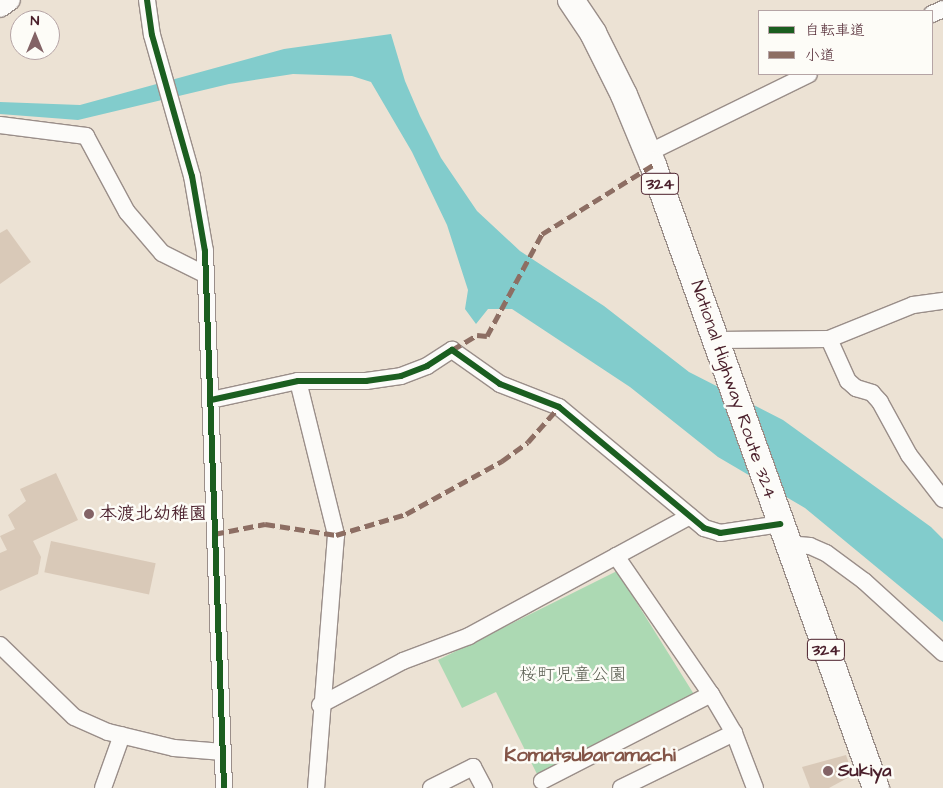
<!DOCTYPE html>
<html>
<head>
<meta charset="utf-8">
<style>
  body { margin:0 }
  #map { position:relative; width:943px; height:788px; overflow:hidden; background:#ece2d4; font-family:"Architects Daughter","Klee One",sans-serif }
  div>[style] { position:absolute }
  .green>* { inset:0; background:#acd9b3 }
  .water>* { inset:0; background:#82cccc }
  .building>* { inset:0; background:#d9c9b8; transform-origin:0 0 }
  .roads { filter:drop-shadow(1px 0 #9a8e89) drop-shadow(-1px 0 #9a8e89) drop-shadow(0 1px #9a8e89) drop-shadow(0 -1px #9a8e89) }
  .minor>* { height:16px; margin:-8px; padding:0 8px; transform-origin:8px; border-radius:8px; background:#fcfbf9 }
  .tertiary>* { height:20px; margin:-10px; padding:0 10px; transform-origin:10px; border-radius:10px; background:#fcfbf9 }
  .trunk>* { height:26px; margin:-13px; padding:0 13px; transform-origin:13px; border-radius:13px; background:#fcfbf9 }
  .quiet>* { height:5px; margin-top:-2.5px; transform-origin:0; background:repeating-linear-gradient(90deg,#8d6e63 0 10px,transparent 0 15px) }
  .cycleway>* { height:6px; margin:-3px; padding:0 3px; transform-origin:3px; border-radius:3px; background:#1b5e20 }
  .dots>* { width:14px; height:14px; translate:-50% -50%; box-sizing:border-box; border:2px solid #fdfcf7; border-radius:50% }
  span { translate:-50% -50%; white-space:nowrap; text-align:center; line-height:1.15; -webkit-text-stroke:5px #fdfcf7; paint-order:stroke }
  .shield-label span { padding:1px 4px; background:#fdfcf7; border:1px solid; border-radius:4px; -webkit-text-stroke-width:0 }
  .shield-label { font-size:16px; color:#4a1f2b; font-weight:700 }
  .street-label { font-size:18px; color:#4a1f2b }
  .poi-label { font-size:18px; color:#4a1f2b; font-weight:700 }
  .left { translate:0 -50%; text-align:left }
  .park-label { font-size:18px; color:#5a5d51 }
  .quarter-label { font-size:20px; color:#835447; font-weight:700 }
  .legend { position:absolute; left:758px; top:10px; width:175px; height:65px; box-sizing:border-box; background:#fdfcf7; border:1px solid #b5a4a5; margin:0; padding:6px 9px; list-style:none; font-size:15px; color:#4a1f2b }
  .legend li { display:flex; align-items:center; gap:10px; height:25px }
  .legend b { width:25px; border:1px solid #b5a4a5 }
  .north { position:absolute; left:10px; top:10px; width:50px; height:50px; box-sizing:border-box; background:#fdfcf7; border:1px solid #b5a4a5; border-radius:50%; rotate:0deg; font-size:14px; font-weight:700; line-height:20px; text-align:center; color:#4a1f2b }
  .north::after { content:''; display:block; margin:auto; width:18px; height:22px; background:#836366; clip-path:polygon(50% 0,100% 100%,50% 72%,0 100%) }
</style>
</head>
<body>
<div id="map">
  <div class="green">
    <i style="clip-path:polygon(617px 571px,695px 696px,538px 776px,496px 692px,462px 708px,438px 660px)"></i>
  </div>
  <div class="water">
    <i style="clip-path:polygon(391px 34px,405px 81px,420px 116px,441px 158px,477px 211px,520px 251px,604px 306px,689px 372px,783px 420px,931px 527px,943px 539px,943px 622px,805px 508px,718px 457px,630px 387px,512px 309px,488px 309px,476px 324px,465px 309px,468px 290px,447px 225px,412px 152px,371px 82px,352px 76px,293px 74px,229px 84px,78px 120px,0 114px,0 102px,80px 105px,284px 49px)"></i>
  </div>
  <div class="building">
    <i style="clip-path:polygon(7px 229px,31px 262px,0 284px,0 233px)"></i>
    <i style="clip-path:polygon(56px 473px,78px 520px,33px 541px,41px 557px,38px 574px,0 591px,0 553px,7px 550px,0 536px,15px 529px,8px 515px,26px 501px,20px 489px)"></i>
    <i style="left:51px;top:541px;width:107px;height:32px;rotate:12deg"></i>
    <i style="clip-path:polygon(846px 755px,853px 775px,829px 788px,810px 788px,802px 767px)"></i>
  </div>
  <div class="roads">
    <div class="minor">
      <i style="left:147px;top:0;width:35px;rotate:82deg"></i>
      <i style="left:152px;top:35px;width:147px;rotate:74.2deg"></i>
      <i style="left:192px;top:176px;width:76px;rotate:80.2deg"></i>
      <i style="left:205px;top:251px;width:537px;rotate:87.97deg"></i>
      <i style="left:932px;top:14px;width:12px;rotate:-24deg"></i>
      <i style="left:0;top:125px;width:87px;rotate:7.3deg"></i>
      <i style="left:86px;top:136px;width:86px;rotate:61.7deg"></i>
      <i style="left:127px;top:212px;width:54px;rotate:49.5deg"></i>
      <i style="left:162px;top:253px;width:49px;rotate:26.6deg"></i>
      <i style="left:648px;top:153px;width:179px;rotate:-26.1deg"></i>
      <i style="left:829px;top:339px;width:46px;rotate:65.7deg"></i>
      <i style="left:848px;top:381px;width:11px;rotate:41deg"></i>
      <i style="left:856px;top:388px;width:17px;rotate:17deg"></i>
      <i style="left:872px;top:393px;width:12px;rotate:48deg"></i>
      <i style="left:880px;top:402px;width:60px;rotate:61.3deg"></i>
      <i style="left:909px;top:455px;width:56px;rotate:52.3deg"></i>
      <i style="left:716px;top:340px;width:113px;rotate:-0.5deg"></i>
      <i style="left:829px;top:339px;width:91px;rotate:-22deg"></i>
      <i style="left:913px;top:305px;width:30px;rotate:-8deg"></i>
      <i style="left:298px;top:381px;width:159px;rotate:76.1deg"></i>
      <i style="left:336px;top:535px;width:254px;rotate:94.5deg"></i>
      <i style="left:211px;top:400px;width:89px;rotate:-12.3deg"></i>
      <i style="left:298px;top:381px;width:68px"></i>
      <i style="left:366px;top:381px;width:35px;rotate:-8deg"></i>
      <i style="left:401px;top:376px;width:28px;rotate:-21deg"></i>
      <i style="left:427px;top:366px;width:30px;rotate:-33deg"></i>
      <i style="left:452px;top:350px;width:59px;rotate:35.3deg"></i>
      <i style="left:500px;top:384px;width:63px;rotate:21.3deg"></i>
      <i style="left:559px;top:407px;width:189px;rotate:39.8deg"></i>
      <i style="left:704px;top:528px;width:17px;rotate:17deg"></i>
      <i style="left:720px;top:533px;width:61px;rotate:-8.5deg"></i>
      <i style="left:787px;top:544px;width:23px;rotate:5deg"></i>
      <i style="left:810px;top:546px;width:17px;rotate:24deg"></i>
      <i style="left:826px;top:553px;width:47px;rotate:36.4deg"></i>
      <i style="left:864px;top:581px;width:107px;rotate:42.3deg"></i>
      <i style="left:616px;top:556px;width:168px;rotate:55.5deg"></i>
      <i style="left:711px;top:694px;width:45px;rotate:59.5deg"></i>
      <i style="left:734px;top:733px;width:59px;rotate:69.1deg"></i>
      <i style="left:0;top:645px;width:103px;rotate:44.2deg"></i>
      <i style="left:74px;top:717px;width:37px;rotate:24deg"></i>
      <i style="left:108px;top:732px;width:68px;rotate:13.6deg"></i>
      <i style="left:174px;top:748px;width:49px;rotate:4.7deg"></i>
      <i style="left:320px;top:705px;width:94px;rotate:-27.9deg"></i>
      <i style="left:403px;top:661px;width:71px;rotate:-20.7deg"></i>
      <i style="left:469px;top:636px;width:251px;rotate:-28.5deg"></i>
      <i style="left:542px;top:781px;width:190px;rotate:-27.2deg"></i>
      <i style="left:103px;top:788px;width:56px;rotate:-70.3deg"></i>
      <i style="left:431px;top:788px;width:47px;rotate:-26.6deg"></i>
      <i style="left:473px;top:767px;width:24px;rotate:62deg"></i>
      <i style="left:621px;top:788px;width:126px;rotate:-26deg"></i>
    </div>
    <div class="tertiary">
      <i style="left:0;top:7px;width:12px;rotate:-35deg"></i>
    </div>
    <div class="trunk">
      <i style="left:571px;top:0;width:40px;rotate:56deg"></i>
      <i style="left:593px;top:33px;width:69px;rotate:63.4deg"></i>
      <i style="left:624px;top:95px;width:76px;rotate:67.5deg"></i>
      <i style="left:653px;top:165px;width:662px;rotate:70.31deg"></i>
    </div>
  </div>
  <div class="quiet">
    <i style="left:452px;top:350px;width:29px;rotate:-31deg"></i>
    <i style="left:477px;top:335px;width:10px;rotate:6deg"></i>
    <i style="left:487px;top:336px;width:116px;rotate:-61.7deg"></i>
    <i style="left:542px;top:234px;width:131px;rotate:-31.9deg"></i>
    <i style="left:214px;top:534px;width:52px;rotate:-11.1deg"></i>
    <i style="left:265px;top:524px;width:72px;rotate:8.8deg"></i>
    <i style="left:336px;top:535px;width:73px;rotate:-16.7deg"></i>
    <i style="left:406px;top:514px;width:110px;rotate:-28.9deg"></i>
    <i style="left:502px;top:461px;width:32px;rotate:-36deg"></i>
    <i style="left:528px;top:442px;width:47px;rotate:-48.5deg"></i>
  </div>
  <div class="cycleway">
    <i style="left:147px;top:0;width:35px;rotate:82deg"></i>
    <i style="left:152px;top:35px;width:147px;rotate:74.2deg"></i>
    <i style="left:192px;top:176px;width:76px;rotate:80.2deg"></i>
    <i style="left:205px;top:251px;width:537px;rotate:87.97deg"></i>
    <i style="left:211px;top:400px;width:89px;rotate:-12.3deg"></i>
    <i style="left:298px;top:381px;width:68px"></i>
    <i style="left:366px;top:381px;width:35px;rotate:-8deg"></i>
    <i style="left:401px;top:376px;width:28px;rotate:-21deg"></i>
    <i style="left:427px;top:366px;width:30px;rotate:-33deg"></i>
    <i style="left:452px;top:350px;width:59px;rotate:35.3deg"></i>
    <i style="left:500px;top:384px;width:63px;rotate:21.3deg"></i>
    <i style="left:559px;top:407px;width:189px;rotate:39.8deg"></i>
    <i style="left:704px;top:528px;width:17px;rotate:17deg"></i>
    <i style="left:720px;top:533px;width:61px;rotate:-8.5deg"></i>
  </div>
  <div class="dots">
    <i style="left:89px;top:514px;background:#836366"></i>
    <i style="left:828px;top:771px;background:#836366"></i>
  </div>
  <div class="shield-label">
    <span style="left:660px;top:184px">324</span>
    <span style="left:826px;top:650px">324</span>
  </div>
  <div class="street-label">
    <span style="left:733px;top:390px;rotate:71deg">National Highway Route 324</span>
  </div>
  <div class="poi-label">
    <span class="left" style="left:99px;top:514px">本渡北幼稚園</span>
    <span class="left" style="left:838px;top:771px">Sukiya</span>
  </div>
  <div class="park-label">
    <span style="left:573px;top:675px">桜町児童公園</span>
  </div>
  <div class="quarter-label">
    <span style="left:590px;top:755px">Komatsubaramachi</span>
  </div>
  <ul class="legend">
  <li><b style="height:6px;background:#1b5e20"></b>自転車道</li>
  <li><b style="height:6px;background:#8d6e63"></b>小道</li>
  </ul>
  <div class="north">N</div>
</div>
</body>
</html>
